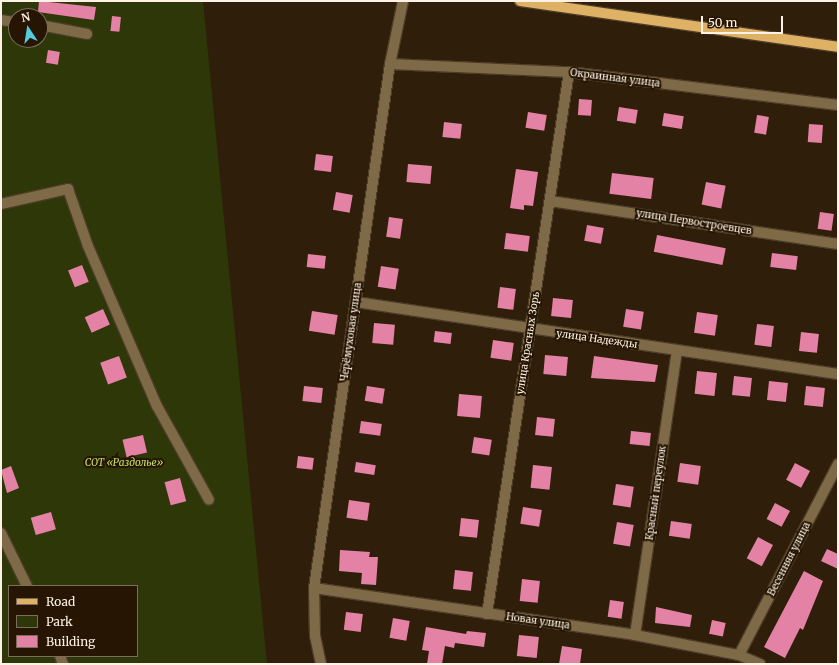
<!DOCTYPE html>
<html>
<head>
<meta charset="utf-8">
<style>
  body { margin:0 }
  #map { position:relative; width:839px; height:665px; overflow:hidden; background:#2f1e09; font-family:Merriweather,serif }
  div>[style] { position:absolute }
  .green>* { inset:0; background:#2e3708 }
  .building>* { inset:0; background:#e482a5; transform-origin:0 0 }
  .roads { filter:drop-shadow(1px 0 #4c3c28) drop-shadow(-1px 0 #4c3c28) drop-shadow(0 1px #4c3c28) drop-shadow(0 -1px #4c3c28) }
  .minor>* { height:10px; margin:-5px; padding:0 5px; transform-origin:5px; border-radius:5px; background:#7f6a47 }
  .major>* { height:10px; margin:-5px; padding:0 5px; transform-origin:5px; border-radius:5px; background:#deb165 }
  span { translate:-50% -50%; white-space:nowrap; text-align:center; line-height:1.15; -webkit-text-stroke:4px #251502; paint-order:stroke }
  .street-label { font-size:10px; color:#fdf2e5 }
  .park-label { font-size:10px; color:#c6e464; font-style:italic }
  .frame { position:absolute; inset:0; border:2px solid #fdf2e5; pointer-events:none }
  .legend { position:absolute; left:8px; top:585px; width:130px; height:72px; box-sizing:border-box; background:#251502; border:1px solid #7b6d5d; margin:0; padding:5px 7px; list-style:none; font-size:12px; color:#fdf2e5 }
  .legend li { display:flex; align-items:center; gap:8px; height:20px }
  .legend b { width:20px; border:1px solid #7b6d5d }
  .north { position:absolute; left:8px; top:8px; width:40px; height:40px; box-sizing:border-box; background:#251502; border:1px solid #7b6d5d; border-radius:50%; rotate:348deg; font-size:11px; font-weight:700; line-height:16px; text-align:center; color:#fdf2e5 }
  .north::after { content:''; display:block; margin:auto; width:14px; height:18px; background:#54cadd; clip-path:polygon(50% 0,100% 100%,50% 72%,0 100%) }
  .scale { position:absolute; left:701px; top:16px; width:82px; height:18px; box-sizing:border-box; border:2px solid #fdf2e5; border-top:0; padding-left:5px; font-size:12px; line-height:14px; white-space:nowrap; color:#fdf2e5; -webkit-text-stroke:3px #251502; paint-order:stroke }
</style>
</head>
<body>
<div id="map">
  <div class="green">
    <i style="clip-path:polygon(evenodd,1px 1px,203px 1px,267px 664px,1px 664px,1px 1px,16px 16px,40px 16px,40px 40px,16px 40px,16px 16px,1px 1px,9px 586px,137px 586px,137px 656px,9px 656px,9px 586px)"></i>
  </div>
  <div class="building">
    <i style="clip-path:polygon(39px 1px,96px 7px,94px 20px,38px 12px)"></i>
    <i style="left:112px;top:16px;width:9px;height:15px;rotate:6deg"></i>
    <i style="left:48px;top:50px;width:12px;height:13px;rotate:9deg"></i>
    <i style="left:579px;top:99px;width:13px;height:16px;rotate:4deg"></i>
    <i style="left:619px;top:107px;width:19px;height:14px;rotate:9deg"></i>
    <i style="left:528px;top:112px;width:19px;height:16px;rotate:9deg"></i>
    <i style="left:664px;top:113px;width:20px;height:13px;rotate:9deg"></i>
    <i style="left:757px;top:115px;width:12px;height:18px;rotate:9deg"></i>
    <i style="left:444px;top:122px;width:18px;height:15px;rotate:6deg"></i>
    <i style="left:809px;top:124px;width:14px;height:18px;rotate:4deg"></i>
    <i style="left:316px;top:154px;width:17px;height:16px;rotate:7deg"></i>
    <i style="left:408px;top:164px;width:24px;height:18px;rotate:5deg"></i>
    <i style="clip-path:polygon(516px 169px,538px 172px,533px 206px,524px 205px,524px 210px,510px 208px)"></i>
    <i style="left:612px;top:173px;width:42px;height:21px;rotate:7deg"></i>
    <i style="left:706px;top:182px;width:20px;height:23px;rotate:11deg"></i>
    <i style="left:336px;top:192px;width:17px;height:18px;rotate:10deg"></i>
    <i style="left:820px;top:212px;width:14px;height:17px;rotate:8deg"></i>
    <i style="left:389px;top:217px;width:14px;height:20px;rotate:8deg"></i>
    <i style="left:587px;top:225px;width:17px;height:16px;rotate:10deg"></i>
    <i style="left:506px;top:233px;width:24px;height:16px;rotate:7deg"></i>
    <i style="left:657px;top:235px;width:70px;height:17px;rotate:11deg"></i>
    <i style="left:772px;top:253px;width:26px;height:14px;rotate:7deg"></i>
    <i style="left:308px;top:254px;width:18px;height:13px;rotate:6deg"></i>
    <i style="left:82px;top:265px;width:18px;height:15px;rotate:68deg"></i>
    <i style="left:381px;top:266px;width:18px;height:21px;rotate:9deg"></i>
    <i style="left:500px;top:287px;width:16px;height:21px;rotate:7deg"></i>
    <i style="left:553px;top:298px;width:20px;height:18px;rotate:6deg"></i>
    <i style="left:103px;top:309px;width:17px;height:20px;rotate:66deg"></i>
    <i style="left:626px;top:309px;width:18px;height:18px;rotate:9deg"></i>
    <i style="left:312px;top:311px;width:26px;height:20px;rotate:9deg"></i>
    <i style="left:697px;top:312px;width:21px;height:21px;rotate:8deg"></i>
    <i style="left:374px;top:323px;width:21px;height:20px;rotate:5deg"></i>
    <i style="left:757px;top:324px;width:17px;height:21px;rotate:7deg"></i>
    <i style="left:435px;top:331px;width:17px;height:11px;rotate:7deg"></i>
    <i style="left:801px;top:332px;width:18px;height:19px;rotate:6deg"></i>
    <i style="left:493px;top:340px;width:21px;height:18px;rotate:8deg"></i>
    <i style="left:545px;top:355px;width:23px;height:19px;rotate:5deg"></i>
    <i style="left:119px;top:356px;width:23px;height:20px;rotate:70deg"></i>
    <i style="clip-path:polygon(594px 356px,658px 365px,655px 382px,591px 378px)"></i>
    <i style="left:697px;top:371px;width:20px;height:23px;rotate:6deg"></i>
    <i style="left:734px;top:376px;width:18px;height:19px;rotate:6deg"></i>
    <i style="left:769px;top:381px;width:19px;height:19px;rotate:6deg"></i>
    <i style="left:304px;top:386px;width:19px;height:15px;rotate:6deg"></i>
    <i style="left:367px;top:386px;width:18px;height:15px;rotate:9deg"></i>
    <i style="left:806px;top:386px;width:19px;height:19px;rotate:6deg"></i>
    <i style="left:459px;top:394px;width:23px;height:22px;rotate:5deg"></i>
    <i style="left:537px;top:417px;width:18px;height:18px;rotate:6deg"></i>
    <i style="left:361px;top:421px;width:21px;height:12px;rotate:8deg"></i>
    <i style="left:631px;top:431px;width:20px;height:13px;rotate:6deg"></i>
    <i style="left:143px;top:435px;width:18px;height:21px;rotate:77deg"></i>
    <i style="left:474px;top:437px;width:18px;height:16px;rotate:9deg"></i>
    <i style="left:298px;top:456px;width:16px;height:12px;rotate:7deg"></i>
    <i style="left:356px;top:462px;width:20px;height:10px;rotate:9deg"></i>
    <i style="left:680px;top:463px;width:21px;height:19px;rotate:8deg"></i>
    <i style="left:795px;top:463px;width:17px;height:19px;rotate:28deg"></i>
    <i style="left:533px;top:465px;width:19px;height:23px;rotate:6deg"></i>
    <i style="clip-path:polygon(11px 466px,19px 488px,7px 493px,1px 470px)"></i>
    <i style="left:180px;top:478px;width:24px;height:16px;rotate:75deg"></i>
    <i style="left:616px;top:484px;width:18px;height:21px;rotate:9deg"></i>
    <i style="left:349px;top:500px;width:21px;height:18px;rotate:8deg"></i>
    <i style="left:775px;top:503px;width:17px;height:18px;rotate:28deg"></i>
    <i style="left:523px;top:507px;width:19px;height:17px;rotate:9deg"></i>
    <i style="left:51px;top:512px;width:18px;height:21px;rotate:74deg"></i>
    <i style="left:461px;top:518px;width:18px;height:18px;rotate:6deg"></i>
    <i style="left:671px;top:521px;width:21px;height:15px;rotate:8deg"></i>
    <i style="left:617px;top:522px;width:17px;height:22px;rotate:10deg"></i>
    <i style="left:758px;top:537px;width:17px;height:24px;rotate:28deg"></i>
    <i style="clip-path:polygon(827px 549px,838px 554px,838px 569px,821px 561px)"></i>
    <i style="clip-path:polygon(340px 550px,370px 552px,369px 557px,378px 557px,376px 585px,361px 584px,362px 573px,339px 571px)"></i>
    <i style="left:455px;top:570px;width:18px;height:19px;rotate:6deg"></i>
    <i style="clip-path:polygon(804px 571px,823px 581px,803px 630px,800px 628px,785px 658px,764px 647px)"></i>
    <i style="left:522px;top:579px;width:18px;height:22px;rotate:6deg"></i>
    <i style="left:610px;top:600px;width:14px;height:17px;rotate:8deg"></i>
    <i style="clip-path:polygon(656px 607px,692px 615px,690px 627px,655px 623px)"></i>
    <i style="left:346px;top:612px;width:17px;height:18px;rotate:7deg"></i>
    <i style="left:393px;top:618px;width:17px;height:20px;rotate:10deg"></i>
    <i style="left:712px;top:620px;width:14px;height:14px;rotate:12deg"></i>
    <i style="clip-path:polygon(426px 627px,466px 634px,467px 631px,486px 633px,484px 647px,455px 643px,454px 648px,445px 646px,442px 664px,427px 664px,429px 651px,422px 650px)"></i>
    <i style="left:519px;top:635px;width:20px;height:21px;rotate:6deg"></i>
    <i style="clip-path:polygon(562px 646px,582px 649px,580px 664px,559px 664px)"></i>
  </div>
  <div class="roads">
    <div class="minor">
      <i style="left:1px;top:20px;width:15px;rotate:8deg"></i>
      <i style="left:40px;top:25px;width:48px;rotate:10.8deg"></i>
      <i style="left:390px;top:64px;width:179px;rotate:2.6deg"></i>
      <i style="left:569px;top:72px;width:271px;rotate:7deg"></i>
      <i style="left:550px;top:201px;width:291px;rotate:8.5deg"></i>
      <i style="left:1px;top:204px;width:69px;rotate:-12.6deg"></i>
      <i style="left:68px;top:189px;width:60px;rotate:70.7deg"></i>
      <i style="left:88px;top:246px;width:174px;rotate:66.7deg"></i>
      <i style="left:157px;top:406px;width:107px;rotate:61deg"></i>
      <i style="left:356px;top:302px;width:487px;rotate:8.5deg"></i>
      <i style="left:1px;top:533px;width:59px;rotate:63.9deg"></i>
      <i style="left:314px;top:588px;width:324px;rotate:8.3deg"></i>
      <i style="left:635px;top:635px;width:106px;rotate:10.9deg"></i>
      <i style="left:739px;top:655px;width:23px;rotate:23deg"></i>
      <i style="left:487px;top:614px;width:548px;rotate:-81.4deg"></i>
      <i style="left:635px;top:635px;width:287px;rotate:-81.6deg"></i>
      <i style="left:739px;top:655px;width:215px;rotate:-62.6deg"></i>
      <i style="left:60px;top:656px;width:9px;rotate:69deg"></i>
      <i style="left:321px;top:664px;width:29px;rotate:-102deg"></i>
      <i style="left:315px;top:636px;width:48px;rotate:-91.2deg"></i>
      <i style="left:314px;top:588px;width:529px;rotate:-81.75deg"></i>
      <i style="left:390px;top:64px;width:64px;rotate:-78.3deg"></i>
    </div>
    <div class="major">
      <i style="left:520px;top:1px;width:321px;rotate:8.2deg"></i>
    </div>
  </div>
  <div class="street-label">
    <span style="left:615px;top:78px;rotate:7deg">Окраинная улица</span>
    <span style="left:694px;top:222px;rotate:9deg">улица Первостроевцев</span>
    <span style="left:351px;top:332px;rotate:-82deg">Черёмуховая улица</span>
    <span style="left:597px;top:339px;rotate:8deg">улица Надежды</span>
    <span style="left:528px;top:343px;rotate:-81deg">улица Красных Зорь</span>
    <span style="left:656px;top:493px;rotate:-82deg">Красный переулок</span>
    <span style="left:789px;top:559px;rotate:-63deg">Весенняя улица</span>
    <span style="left:538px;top:621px;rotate:8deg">Новая улица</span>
  </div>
  <div class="park-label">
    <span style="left:124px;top:463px">СОТ «Раздолье»</span>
  </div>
  <div class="frame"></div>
  <ul class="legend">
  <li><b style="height:5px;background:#deb165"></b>Road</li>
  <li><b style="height:11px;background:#2e3708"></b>Park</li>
  <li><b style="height:11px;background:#e482a5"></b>Building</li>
  </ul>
  <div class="north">N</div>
  <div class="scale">50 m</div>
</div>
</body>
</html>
